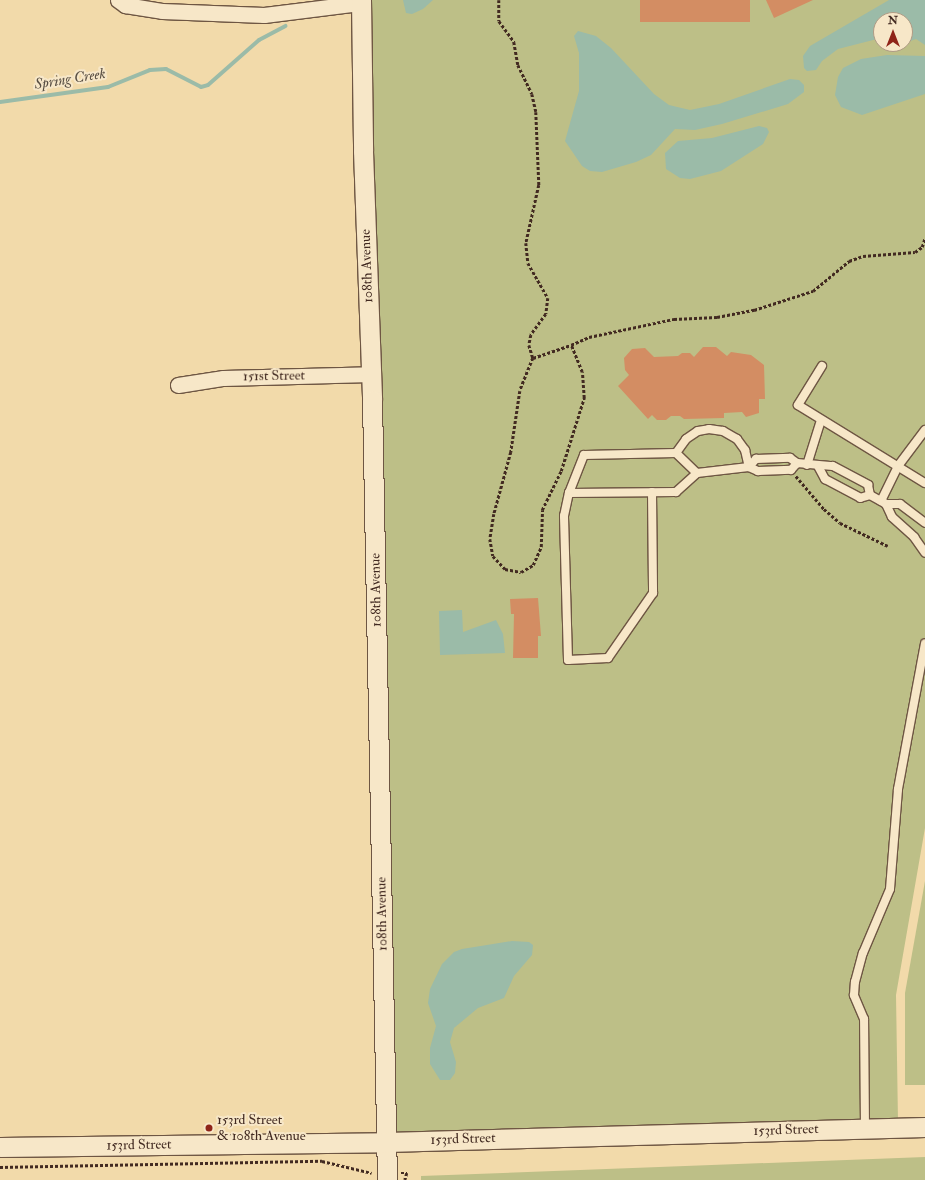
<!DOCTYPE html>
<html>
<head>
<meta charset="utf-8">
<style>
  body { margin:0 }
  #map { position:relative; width:925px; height:1180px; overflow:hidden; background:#f2daaa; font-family:"IM FELL Double Pica",serif }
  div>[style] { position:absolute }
  .green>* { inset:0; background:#bdbf87 }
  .water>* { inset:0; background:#9bbba8 }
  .stream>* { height:4px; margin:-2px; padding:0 2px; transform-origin:2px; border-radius:2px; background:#9bbba8 }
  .building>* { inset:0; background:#d38d63; transform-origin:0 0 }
  .path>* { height:2.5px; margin-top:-1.25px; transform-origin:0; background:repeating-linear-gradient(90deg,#422a21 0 3px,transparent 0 5px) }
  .roads { filter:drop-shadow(1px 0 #6e5643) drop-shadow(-1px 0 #6e5643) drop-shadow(0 1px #6e5643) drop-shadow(0 -1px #6e5643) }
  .service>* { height:8px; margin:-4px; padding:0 4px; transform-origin:4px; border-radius:4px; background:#f7e7c8 }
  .minor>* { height:15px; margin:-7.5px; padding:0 7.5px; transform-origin:7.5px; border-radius:7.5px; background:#f7e7c8 }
  .tertiary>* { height:19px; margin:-9.5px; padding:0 9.5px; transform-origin:9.5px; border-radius:9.5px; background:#f7e7c8 }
  .dots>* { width:11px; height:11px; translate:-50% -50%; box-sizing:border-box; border:2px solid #f7e7c8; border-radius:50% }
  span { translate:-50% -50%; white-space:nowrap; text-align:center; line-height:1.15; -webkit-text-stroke:4px #f7e7c8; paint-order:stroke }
  .street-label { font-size:14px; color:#422a21 }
  .poi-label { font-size:14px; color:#422a21 }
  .left { translate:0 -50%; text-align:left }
  .water-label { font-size:15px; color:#584e43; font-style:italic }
  .north { position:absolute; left:873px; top:12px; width:40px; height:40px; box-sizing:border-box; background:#f7e7c8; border:1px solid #af9b85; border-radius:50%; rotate:0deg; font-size:11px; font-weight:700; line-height:16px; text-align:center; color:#422a21 }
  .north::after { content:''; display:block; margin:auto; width:14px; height:18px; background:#8f2418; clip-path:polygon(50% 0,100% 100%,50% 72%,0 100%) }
</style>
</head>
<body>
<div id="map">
  <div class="green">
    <i style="clip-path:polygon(evenodd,369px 0,925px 0,925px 828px,896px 995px,898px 1121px,393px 1135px,369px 0,881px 20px,905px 20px,905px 44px,881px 44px,881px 20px)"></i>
    <i style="clip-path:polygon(925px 881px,925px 1085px,905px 1085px,905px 993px)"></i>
    <i style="clip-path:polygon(925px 1157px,925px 1180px,421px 1180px,421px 1176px)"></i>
  </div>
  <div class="water">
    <i style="clip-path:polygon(403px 0,433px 0,423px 9px,412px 14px,406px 13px)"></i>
    <i style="clip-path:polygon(889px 0,925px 0,925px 45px,916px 39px,905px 43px,905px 20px,881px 20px,881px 38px,838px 49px,822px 61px,816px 70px,807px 71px,804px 68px,803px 56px,810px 46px)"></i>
    <i style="clip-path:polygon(578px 31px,596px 36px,611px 48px,654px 94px,669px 105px,690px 110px,719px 104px,790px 79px,799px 80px,804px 85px,804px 92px,788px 104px,722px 124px,695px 130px,675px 129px,651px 155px,636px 162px,602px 172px,590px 171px,582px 166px,565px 141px,579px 91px,579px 53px,574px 36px)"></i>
    <i style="clip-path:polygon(887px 55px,925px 56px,925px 94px,862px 115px,841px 107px,835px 95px,838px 77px,843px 68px,861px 59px)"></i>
    <i style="clip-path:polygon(759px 126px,767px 128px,769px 132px,763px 144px,721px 171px,690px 179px,680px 178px,666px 169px,665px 153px,678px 141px,712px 138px)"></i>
    <i style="clip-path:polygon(462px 610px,463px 632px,496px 620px,503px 634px,505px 653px,440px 655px,439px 611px)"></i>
    <i style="clip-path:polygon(512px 941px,529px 942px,533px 945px,532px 955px,514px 976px,504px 998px,478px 1008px,454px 1028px,450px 1042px,456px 1062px,455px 1073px,450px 1080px,440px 1080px,430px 1064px,430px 1048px,436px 1026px,428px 1003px,430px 989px,442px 964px,454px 952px,462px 949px)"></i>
  </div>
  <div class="stream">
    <i style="left:0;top:102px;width:109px;rotate:-7.9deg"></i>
    <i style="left:108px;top:87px;width:45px;rotate:-22deg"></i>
    <i style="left:150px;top:70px;width:16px;rotate:-4deg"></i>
    <i style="left:166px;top:69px;width:39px;rotate:27deg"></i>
    <i style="left:201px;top:87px;width:7px;rotate:-16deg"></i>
    <i style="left:208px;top:85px;width:68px;rotate:-41.4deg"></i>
    <i style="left:259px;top:40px;width:30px;rotate:-28deg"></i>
  </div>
  <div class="building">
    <i style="left:640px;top:0;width:110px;height:22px"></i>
    <i style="clip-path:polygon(766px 0,813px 0,774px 18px)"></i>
    <i style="clip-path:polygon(703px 347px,716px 347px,727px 356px,731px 352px,751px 355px,764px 365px,765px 399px,759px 399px,759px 413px,746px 417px,742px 412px,724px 413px,724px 418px,684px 419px,680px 416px,671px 416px,666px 420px,657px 420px,652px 415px,648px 419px,618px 386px,629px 375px,625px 370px,624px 358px,632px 349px,645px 348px,654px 357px,678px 356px,682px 353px,690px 353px,694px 357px)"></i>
    <i style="clip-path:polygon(538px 598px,541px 636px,538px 636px,538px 658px,513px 658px,514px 614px,511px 614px,510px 599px)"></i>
  </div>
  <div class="path">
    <i style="left:499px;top:0;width:21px;rotate:90deg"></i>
    <i style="left:499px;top:21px;width:26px;rotate:54deg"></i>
    <i style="left:514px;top:42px;width:23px;rotate:80deg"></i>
    <i style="left:518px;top:65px;width:32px;rotate:64deg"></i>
    <i style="left:532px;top:94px;width:18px;rotate:77deg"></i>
    <i style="left:536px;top:112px;width:73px;rotate:87.6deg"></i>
    <i style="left:539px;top:185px;width:59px;rotate:102.6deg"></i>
    <i style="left:526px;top:243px;width:20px;rotate:84deg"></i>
    <i style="left:528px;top:263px;width:40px;rotate:60.3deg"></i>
    <i style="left:548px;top:298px;width:16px;rotate:97deg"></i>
    <i style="left:546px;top:314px;width:26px;rotate:126deg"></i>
    <i style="left:531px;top:335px;width:10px;rotate:101deg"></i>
    <i style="left:529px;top:345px;width:14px;rotate:73deg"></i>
    <i style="left:533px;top:358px;width:35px;rotate:112deg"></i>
    <i style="left:520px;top:391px;width:62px;rotate:98.4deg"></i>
    <i style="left:511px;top:452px;width:64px;rotate:105.3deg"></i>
    <i style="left:494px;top:514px;width:25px;rotate:99deg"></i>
    <i style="left:490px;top:539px;width:17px;rotate:80deg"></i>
    <i style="left:493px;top:556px;width:18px;rotate:47deg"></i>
    <i style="left:505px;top:569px;width:16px;rotate:11deg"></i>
    <i style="left:521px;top:572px;width:14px;rotate:-30deg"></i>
    <i style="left:533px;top:565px;width:20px;rotate:-66deg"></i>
    <i style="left:541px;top:547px;width:37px;rotate:-88deg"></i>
    <i style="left:542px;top:510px;width:43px;rotate:-64deg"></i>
    <i style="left:561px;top:471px;width:77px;rotate:-72.5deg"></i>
    <i style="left:584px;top:398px;width:26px;rotate:-94deg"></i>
    <i style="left:582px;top:372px;width:29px;rotate:-112deg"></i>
    <i style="left:571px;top:345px;width:20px;rotate:-24deg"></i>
    <i style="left:589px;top:337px;width:87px;rotate:-12deg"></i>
    <i style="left:674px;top:319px;width:43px;rotate:-2.7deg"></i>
    <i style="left:717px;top:317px;width:38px;rotate:-11deg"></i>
    <i style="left:754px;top:310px;width:62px;rotate:-17.9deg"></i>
    <i style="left:813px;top:291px;width:47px;rotate:-39.8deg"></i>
    <i style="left:849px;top:261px;width:15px;rotate:-20deg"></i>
    <i style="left:863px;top:256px;width:52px;rotate:-4.4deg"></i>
    <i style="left:915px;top:252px;width:9px;rotate:-36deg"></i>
    <i style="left:922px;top:247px;width:9px;rotate:-72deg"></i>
    <i style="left:533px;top:358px;width:40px;rotate:-18.9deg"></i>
    <i style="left:796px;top:476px;width:43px;rotate:49.7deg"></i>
    <i style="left:824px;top:509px;width:21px;rotate:41deg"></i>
    <i style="left:840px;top:523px;width:53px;rotate:25.6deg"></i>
    <i style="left:0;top:1167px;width:322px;rotate:-1.1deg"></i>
    <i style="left:322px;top:1161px;width:51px;rotate:13.5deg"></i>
    <i style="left:401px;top:1173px;width:6px"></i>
    <i style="left:407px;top:1173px;width:7px;rotate:106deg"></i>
  </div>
  <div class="roads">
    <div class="service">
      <i style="left:822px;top:366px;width:46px;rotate:121.6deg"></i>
      <i style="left:798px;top:405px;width:149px;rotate:31.6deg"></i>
      <i style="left:676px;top:453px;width:17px;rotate:-54deg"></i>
      <i style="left:686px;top:439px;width:14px;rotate:-34deg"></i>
      <i style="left:698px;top:431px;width:11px;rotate:-10deg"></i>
      <i style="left:709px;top:429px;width:14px;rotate:8deg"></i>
      <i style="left:723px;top:431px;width:16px;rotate:30deg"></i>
      <i style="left:737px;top:439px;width:14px;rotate:54deg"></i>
      <i style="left:745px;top:450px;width:17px;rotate:77deg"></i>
      <i style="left:807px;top:465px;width:47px;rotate:-72.7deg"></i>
      <i style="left:818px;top:466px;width:15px;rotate:62deg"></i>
      <i style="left:825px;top:479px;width:40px;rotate:28deg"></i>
      <i style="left:860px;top:498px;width:10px;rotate:-17deg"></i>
      <i style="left:870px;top:495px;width:18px;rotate:29deg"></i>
      <i style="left:886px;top:504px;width:14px"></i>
      <i style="left:900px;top:504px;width:31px;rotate:37deg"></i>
      <i style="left:749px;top:467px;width:11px;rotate:-49deg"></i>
      <i style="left:756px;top:459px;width:34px;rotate:-2deg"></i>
      <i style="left:790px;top:458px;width:9px;rotate:36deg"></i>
      <i style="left:797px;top:463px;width:36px;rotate:5deg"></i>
      <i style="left:833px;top:466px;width:40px;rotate:28deg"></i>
      <i style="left:868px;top:485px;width:10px;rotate:79deg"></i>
      <i style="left:652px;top:492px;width:101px;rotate:89.4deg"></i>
      <i style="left:653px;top:593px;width:79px;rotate:124.7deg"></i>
      <i style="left:608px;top:658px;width:40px;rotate:177.1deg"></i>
      <i style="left:568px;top:660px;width:144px;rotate:-91.6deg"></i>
      <i style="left:564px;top:516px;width:24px;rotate:-78deg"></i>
      <i style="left:569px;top:493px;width:107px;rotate:-0.5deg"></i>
      <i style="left:676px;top:492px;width:28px;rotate:-42deg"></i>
      <i style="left:697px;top:473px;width:52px;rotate:-6.6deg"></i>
      <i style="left:749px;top:467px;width:10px;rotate:24deg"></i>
      <i style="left:758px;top:471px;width:33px;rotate:-2deg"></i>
      <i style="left:791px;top:470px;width:9px;rotate:-49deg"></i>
      <i style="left:569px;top:493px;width:41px;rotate:-68.5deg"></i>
      <i style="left:584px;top:455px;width:92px;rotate:-1.2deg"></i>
      <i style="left:676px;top:453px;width:29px;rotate:44deg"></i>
      <i style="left:881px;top:501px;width:39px;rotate:-64deg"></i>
      <i style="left:898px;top:466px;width:45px;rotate:-53.1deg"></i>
      <i style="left:886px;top:504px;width:14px;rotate:65deg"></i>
      <i style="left:892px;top:517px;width:30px;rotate:42deg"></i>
      <i style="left:914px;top:537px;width:19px;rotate:55deg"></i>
      <i style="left:865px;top:1128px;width:109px;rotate:-90.5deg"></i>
      <i style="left:864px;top:1019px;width:26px;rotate:-113deg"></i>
      <i style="left:854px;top:995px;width:13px;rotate:-86deg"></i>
      <i style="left:855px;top:982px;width:30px;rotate:-75deg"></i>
      <i style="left:863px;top:953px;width:69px;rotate:-67.1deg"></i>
      <i style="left:890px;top:889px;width:100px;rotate:-85.4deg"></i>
      <i style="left:898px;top:789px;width:148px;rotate:-79.5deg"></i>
    </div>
    <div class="minor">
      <i style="left:118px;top:0;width:9px;rotate:36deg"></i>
      <i style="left:125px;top:5px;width:37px;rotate:9deg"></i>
      <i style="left:162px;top:11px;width:102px;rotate:2.2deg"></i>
      <i style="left:264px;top:15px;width:98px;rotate:-7.1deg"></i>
      <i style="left:178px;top:385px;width:46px;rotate:-8.8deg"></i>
      <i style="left:223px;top:378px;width:148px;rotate:-1.5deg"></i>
    </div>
    <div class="tertiary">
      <i style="left:361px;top:0;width:151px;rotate:89.2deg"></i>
      <i style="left:363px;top:151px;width:249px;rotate:87.9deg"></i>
      <i style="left:372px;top:400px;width:780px;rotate:88.9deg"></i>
      <i style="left:0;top:1147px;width:387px;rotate:-0.7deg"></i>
      <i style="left:387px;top:1142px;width:538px;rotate:-1.6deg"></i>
    </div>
  </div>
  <div class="dots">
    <i style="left:209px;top:1128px;background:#8f2418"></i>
  </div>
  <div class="street-label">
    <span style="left:367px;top:266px;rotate:-92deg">108th Avenue</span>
    <span style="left:274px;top:376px;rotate:-1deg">151st Street</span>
    <span style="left:376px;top:590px;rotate:-91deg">108th Avenue</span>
    <span style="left:382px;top:914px;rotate:-91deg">108th Avenue</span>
    <span style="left:786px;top:1130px;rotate:-2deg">153rd Street</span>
    <span style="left:463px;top:1139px;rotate:-2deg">153rd Street</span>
    <span style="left:139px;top:1145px;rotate:-1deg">153rd Street</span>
  </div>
  <div class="poi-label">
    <span class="left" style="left:217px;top:1128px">153rd Street<br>&amp; 108th Avenue</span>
  </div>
  <div class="water-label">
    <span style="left:70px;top:79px;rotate:-9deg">Spring Creek</span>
  </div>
  <div class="north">N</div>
</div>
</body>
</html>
